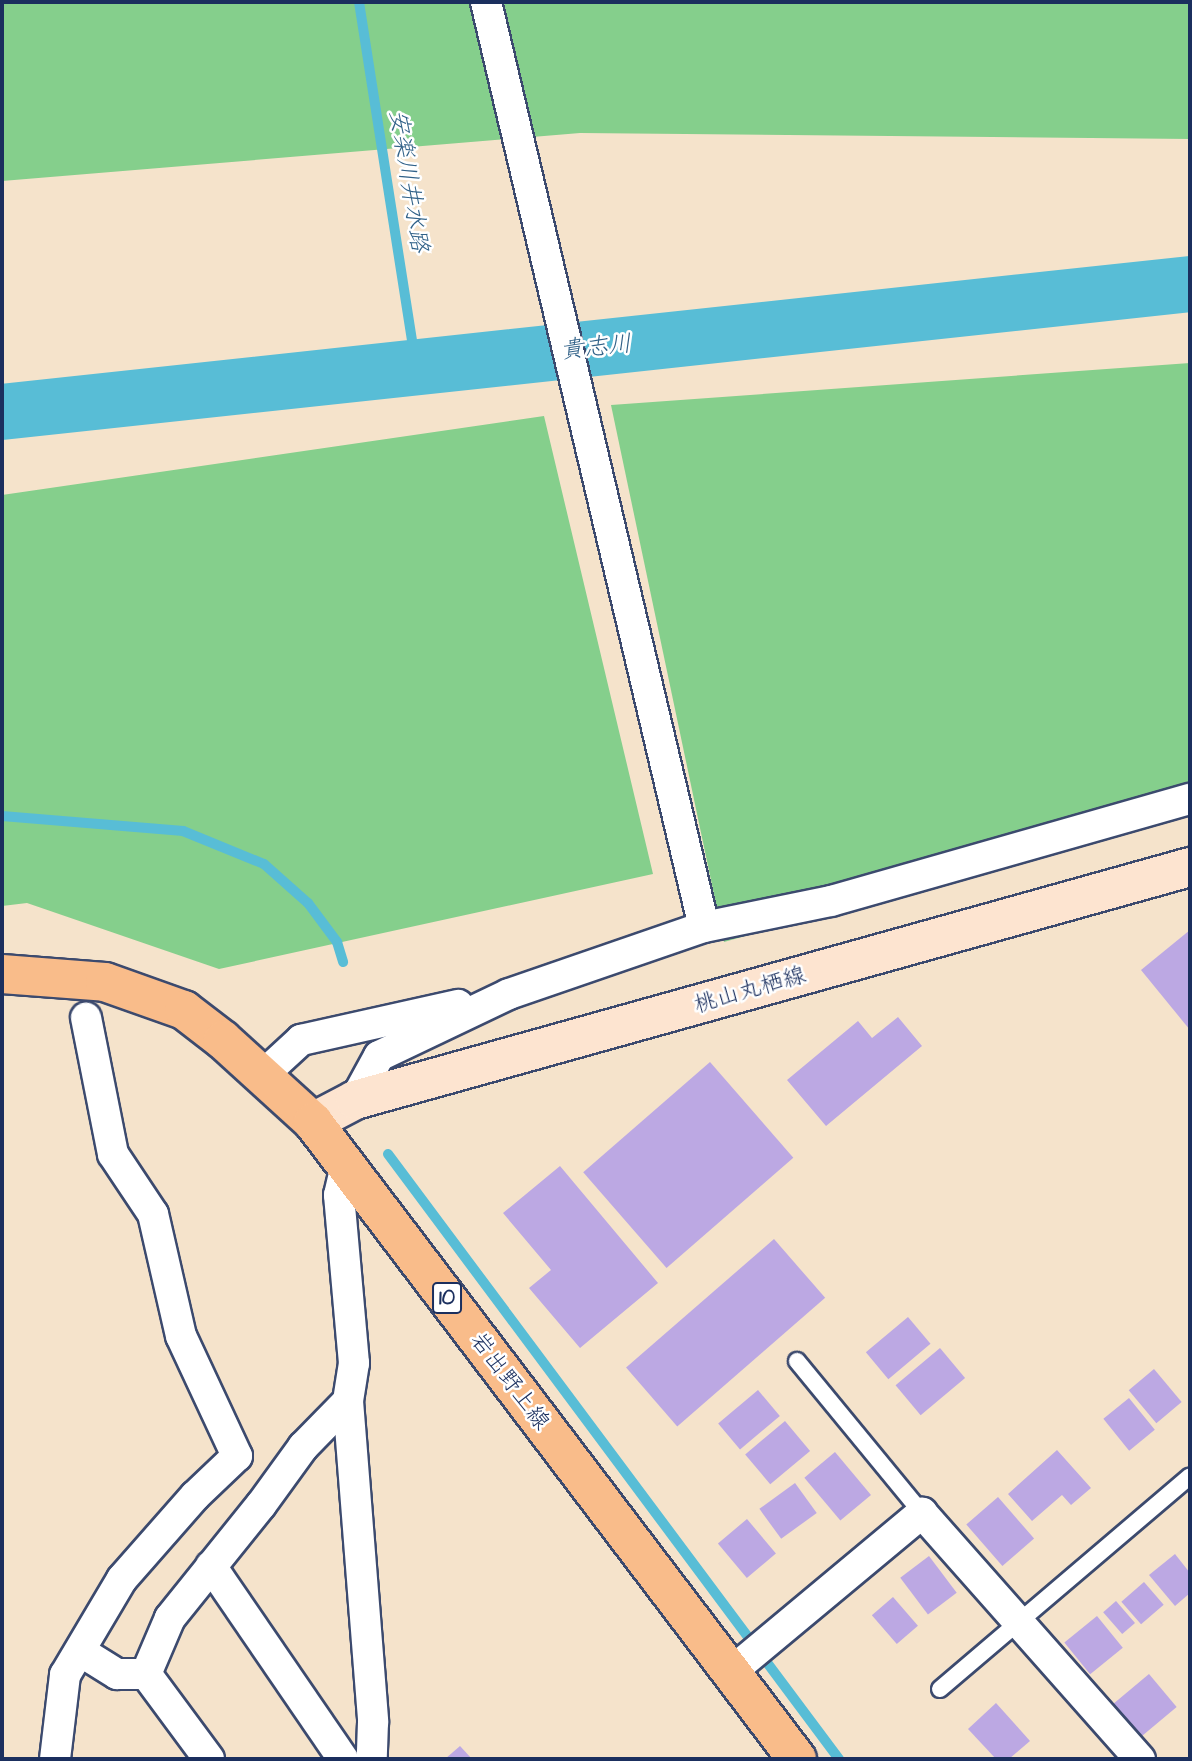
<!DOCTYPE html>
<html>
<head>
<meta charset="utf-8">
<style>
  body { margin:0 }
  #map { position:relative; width:1192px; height:1761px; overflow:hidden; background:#f5e3cb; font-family:"Architects Daughter","Klee One",sans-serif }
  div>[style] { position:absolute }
  .green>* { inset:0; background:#85cf8c }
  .stream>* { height:10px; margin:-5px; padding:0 5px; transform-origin:5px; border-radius:5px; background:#58bdd6 }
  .river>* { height:56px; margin:-28px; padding:0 28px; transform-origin:28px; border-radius:28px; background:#58bdd6 }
  .building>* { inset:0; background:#bca8e3; transform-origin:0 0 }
  .roads { filter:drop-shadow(2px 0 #3c4a6e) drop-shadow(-2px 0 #3c4a6e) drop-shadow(0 2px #3c4a6e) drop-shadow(0 -2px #3c4a6e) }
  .service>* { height:16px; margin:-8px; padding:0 8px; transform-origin:8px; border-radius:8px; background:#fff }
  .minor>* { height:30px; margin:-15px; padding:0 15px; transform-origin:15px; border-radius:15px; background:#fff }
  .secondary>* { height:38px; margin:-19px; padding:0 19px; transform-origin:19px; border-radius:19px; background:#fde4d0 }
  .primary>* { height:38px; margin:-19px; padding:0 19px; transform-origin:19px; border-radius:19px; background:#f9bc8a }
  span { translate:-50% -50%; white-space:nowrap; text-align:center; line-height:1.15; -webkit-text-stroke:5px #fff; paint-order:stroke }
  .shield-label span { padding:2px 5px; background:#fff; border:2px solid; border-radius:5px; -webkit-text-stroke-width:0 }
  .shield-label { font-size:21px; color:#1b2f5e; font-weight:700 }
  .street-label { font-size:23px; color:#1b2f5e }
  .water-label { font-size:24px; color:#306188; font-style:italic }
  .frame { position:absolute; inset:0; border:4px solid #1b2f5e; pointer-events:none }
</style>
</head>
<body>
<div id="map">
  <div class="green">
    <i style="clip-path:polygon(2px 2px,1190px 2px,1190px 139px,580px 133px,2px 181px)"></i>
    <i style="clip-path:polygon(1190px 363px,1190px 812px,724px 942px,611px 405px)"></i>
    <i style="clip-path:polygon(544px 416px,653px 874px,219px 969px,27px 903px,2px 906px,2px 495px)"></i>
  </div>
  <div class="stream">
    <i style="left:359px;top:2px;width:369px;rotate:81.1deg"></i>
    <i style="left:2px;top:816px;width:182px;rotate:4.7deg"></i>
    <i style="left:183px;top:831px;width:87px;rotate:22.2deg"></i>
    <i style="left:264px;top:864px;width:59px;rotate:41.6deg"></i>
    <i style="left:308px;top:903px;width:49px;rotate:53.4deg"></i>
    <i style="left:337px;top:942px;width:21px;rotate:73deg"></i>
    <i style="left:388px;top:1154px;width:755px;rotate:53.3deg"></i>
  </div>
  <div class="river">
    <i style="left:2px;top:412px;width:1195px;rotate:-6.15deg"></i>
  </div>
  <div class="building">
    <i style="clip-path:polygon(1190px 930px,1190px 1030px,1141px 970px)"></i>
    <i style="clip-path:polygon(898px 1017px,922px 1046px,826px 1126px,787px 1080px,858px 1021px,872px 1038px)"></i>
    <i style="left:710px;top:1062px;width:127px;height:168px;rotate:49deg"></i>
    <i style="clip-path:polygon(560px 1166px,658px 1283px,580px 1348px,529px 1288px,551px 1270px,503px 1213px)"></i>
    <i style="left:774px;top:1239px;width:78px;height:196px;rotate:49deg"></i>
    <i style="left:908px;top:1317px;width:35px;height:55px;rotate:50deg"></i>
    <i style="left:940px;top:1348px;width:39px;height:58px;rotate:50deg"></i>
    <i style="left:1154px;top:1369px;width:43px;height:33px;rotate:50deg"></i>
    <i style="left:758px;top:1390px;width:34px;height:52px;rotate:50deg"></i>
    <i style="left:1129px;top:1398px;width:41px;height:33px;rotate:51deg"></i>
    <i style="left:785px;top:1421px;width:39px;height:52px;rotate:50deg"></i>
    <i style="clip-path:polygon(1057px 1450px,1091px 1488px,1071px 1505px,1062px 1495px,1032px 1521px,1008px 1494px)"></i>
    <i style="left:835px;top:1452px;width:56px;height:40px;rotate:50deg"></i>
    <i style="left:795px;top:1483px;width:37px;height:44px;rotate:54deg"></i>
    <i style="left:998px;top:1497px;width:55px;height:42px;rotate:49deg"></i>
    <i style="left:747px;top:1519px;width:45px;height:38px;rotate:50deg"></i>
    <i style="clip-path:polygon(1175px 1554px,1190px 1573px,1190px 1593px,1175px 1606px,1149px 1575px)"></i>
    <i style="left:929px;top:1556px;width:46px;height:36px;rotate:53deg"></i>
    <i style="left:1144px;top:1582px;width:30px;height:30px;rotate:49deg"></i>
    <i style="left:893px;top:1597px;width:38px;height:28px;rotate:49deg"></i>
    <i style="left:1116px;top:1601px;width:29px;height:17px;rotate:49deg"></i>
    <i style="left:1097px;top:1616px;width:41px;height:42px;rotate:51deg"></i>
    <i style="left:1149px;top:1674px;width:43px;height:48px;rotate:50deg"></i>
    <i style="clip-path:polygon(996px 1703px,1030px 1741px,1009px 1759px,996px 1759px,968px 1729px)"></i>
    <i style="clip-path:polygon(460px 1746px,472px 1759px,445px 1759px)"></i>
  </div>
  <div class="roads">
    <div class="service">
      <i style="left:797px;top:1361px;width:197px;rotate:50.6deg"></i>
      <i style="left:940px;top:1689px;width:328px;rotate:-40.4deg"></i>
    </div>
    <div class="minor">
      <i style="left:486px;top:2px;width:950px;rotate:76.74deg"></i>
      <i style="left:263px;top:1075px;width:52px;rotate:-42.6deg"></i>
      <i style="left:301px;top:1040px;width:161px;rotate:-12.6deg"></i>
      <i style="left:355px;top:1100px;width:50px;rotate:-61.4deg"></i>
      <i style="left:379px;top:1056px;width:144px;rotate:-25.5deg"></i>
      <i style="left:509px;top:994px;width:206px;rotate:-19deg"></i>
      <i style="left:704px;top:927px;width:130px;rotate:-11.6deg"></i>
      <i style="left:831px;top:901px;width:373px;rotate:-15.9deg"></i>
      <i style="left:346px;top:1165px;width:31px;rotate:103deg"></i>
      <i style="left:339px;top:1195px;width:169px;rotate:84.9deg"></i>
      <i style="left:354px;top:1363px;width:38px;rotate:99deg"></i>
      <i style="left:348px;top:1401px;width:322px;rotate:85.5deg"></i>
      <i style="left:373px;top:1722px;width:37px;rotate:92deg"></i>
      <i style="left:211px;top:1566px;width:234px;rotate:55.6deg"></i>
      <i style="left:80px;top:1651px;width:44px;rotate:31.9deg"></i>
      <i style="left:117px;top:1674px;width:29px"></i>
      <i style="left:731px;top:1672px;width:249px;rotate:-39.8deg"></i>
      <i style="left:922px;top:1513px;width:329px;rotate:48.5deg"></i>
      <i style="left:55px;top:1759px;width:85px;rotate:-83.2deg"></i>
      <i style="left:65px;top:1675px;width:112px;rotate:-59.3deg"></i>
      <i style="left:122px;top:1579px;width:111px;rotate:-48.7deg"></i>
      <i style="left:195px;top:1496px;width:58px;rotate:-43.6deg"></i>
      <i style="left:237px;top:1456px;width:132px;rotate:-115deg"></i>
      <i style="left:181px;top:1336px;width:125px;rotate:-102.9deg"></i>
      <i style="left:153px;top:1214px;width:72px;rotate:-123.7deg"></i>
      <i style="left:113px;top:1154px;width:139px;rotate:-101.2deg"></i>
      <i style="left:209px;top:1759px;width:106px;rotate:-126.5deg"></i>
      <i style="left:146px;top:1674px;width:61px;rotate:-66.8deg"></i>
      <i style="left:170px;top:1618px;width:145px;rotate:-51.2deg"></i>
      <i style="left:261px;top:1505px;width:72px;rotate:-54.1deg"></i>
      <i style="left:303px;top:1447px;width:64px;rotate:-45.6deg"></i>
    </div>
    <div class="secondary">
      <i style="left:313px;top:1122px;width:47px;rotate:-27.6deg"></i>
      <i style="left:355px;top:1100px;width:867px;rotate:-15.59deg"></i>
    </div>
    <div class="primary">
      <i style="left:2px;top:974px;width:103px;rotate:4.4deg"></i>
      <i style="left:105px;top:982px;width:84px;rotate:19.5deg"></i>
      <i style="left:184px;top:1010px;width:49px;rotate:37.6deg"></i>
      <i style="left:223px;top:1040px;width:122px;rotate:42.3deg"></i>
      <i style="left:313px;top:1122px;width:800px;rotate:52.77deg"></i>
    </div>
  </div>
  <div class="shield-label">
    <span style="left:447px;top:1298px">10</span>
  </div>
  <div class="street-label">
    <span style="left:750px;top:990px;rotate:-16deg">桃山丸栖線</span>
    <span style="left:510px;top:1381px;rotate:53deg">岩出野上線</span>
  </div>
  <div class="water-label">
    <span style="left:408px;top:181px;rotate:81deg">安楽川井水路</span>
    <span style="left:596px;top:348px;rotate:-6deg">貴志川</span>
  </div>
  <div class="frame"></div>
</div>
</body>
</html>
